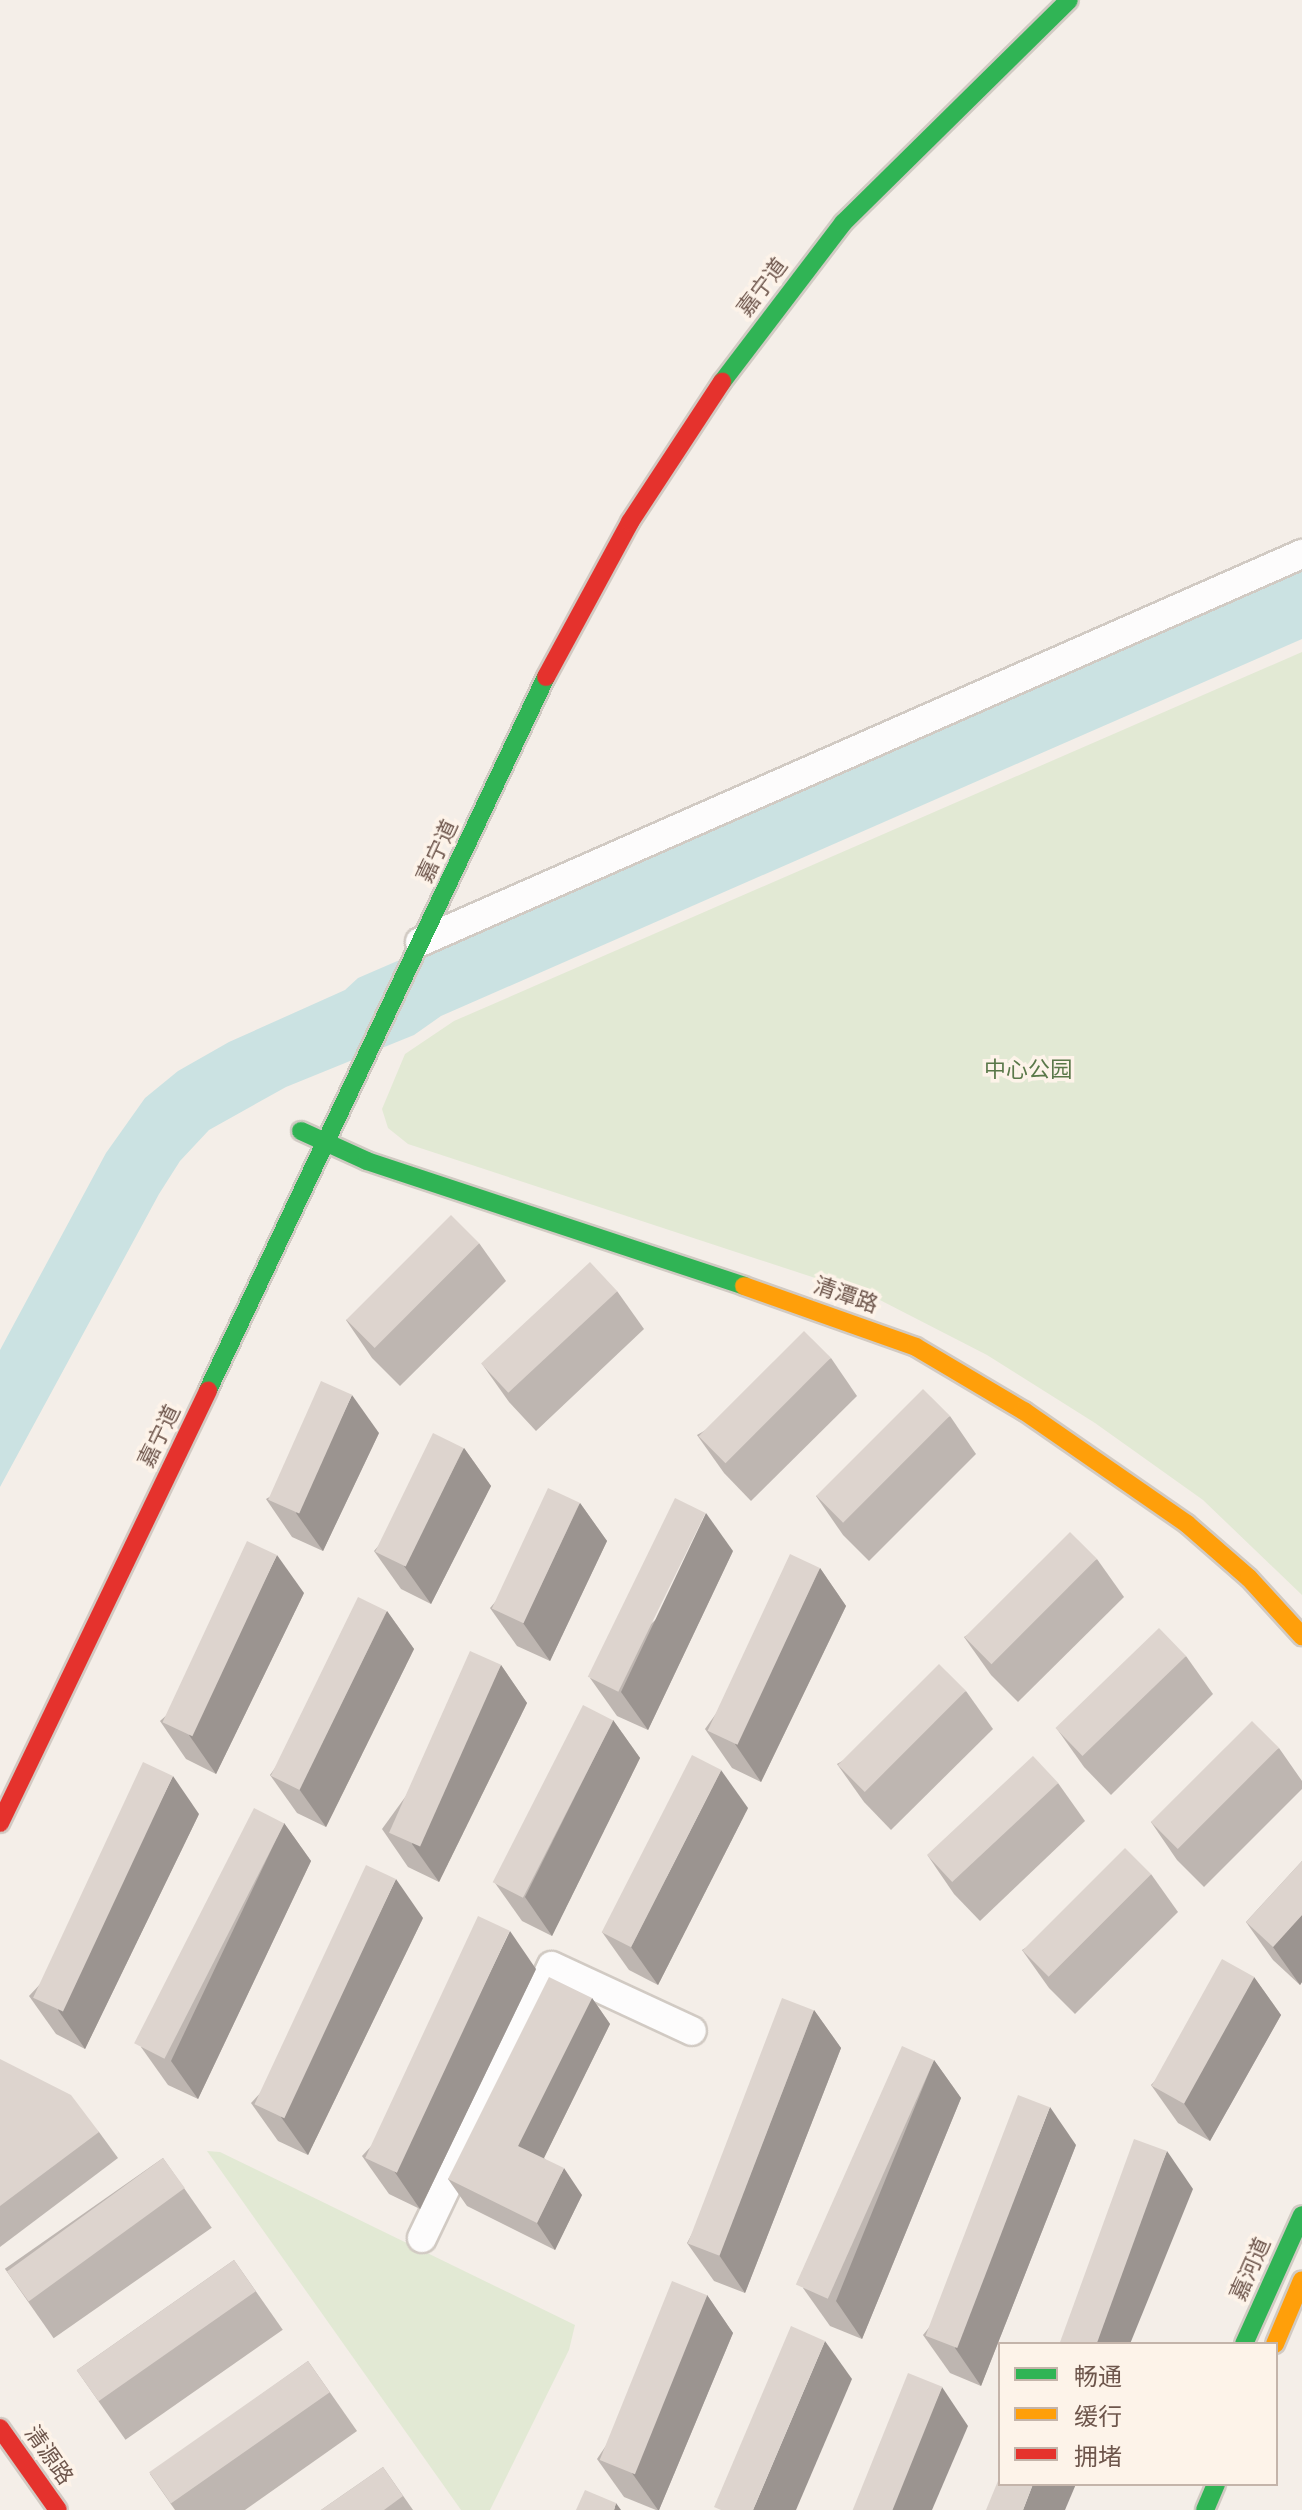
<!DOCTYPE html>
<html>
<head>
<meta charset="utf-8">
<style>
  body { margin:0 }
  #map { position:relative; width:1302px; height:2510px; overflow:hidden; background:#f4eee8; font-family:"Archivo Narrow","Noto Sans SC",sans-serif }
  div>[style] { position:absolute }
  .green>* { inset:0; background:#e2e9d4 }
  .water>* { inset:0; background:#cbe2e2 }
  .roads { filter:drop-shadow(2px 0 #d1cac3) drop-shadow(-2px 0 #d1cac3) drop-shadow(0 2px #d1cac3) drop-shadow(0 -2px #d1cac3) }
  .street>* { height:28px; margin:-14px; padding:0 14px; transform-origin:14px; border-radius:14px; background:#fdfcfc }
  .fast>* { height:18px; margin:-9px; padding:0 9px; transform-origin:9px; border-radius:9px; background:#30b455 }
  .slow>* { height:18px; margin:-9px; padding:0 9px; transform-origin:9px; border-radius:9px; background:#ff9f0a }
  .jam>* { height:18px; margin:-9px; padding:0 9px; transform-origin:9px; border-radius:9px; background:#e5322d }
  .wall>* { inset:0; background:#beb6b1; transform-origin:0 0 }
  .shaded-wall>* { inset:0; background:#9b9490 }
  .building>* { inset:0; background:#ddd4ce; transform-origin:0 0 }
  span { translate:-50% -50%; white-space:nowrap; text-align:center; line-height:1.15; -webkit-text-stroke:7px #fdf3e9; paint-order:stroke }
  .street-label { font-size:22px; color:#6e564c }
  .park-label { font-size:22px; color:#5a7849 }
  .legend { position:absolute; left:998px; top:2342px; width:280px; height:144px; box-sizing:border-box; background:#fdf3e9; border:2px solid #c4b4aa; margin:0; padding:10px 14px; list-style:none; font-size:24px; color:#6e564c }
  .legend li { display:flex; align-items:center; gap:16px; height:40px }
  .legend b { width:40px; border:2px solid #c4b4aa }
</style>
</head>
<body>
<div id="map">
  <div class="green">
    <i style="clip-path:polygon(1302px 652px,1302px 1595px,1203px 1500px,1095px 1423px,987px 1355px,876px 1298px,408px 1144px,388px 1128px,382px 1109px,405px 1054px,454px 1021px)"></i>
    <i style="clip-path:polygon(207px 2151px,220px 2152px,575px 2325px,569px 2350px,490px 2510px,461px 2510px)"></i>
  </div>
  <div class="water">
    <i style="clip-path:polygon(1302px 569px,1302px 639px,441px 1016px,414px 1035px,286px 1087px,209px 1130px,180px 1161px,159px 1194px,0 1487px,0 1350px,106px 1153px,145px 1098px,178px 1071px,229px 1042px,345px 990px,358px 978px)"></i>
  </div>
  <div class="roads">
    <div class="street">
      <i style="left:420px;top:942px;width:964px;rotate:-23.75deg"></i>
      <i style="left:422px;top:2238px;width:301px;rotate:-64.5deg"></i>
      <i style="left:552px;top:1966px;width:154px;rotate:24.9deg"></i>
    </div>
    <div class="fast">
      <i style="left:722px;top:382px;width:200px;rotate:-52.7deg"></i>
      <i style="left:843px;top:223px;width:317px;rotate:-44.6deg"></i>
      <i style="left:301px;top:1131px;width:72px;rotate:24.4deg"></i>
      <i style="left:367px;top:1161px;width:397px;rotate:18.3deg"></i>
      <i style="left:208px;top:1390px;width:789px;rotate:-64.64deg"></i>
      <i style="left:1244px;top:2344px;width:141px;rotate:-65.8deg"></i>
      <i style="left:1205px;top:2510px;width:28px;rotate:-67deg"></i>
    </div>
    <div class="slow">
      <i style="left:744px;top:1286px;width:182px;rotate:19.5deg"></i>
      <i style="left:916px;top:1347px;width:126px;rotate:30.7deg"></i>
      <i style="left:1024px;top:1411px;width:198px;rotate:34.7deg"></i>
      <i style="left:1187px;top:1524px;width:82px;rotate:41.1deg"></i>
      <i style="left:1249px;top:1578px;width:79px;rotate:47.6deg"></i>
      <i style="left:1275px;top:2344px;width:69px;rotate:-67.1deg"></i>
    </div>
    <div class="jam">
      <i style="left:546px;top:677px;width:176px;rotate:-61.5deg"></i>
      <i style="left:630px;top:522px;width:168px;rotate:-56.7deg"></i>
      <i style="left:0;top:1823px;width:480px;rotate:-64.3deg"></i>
      <i style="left:0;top:2428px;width:100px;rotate:54.7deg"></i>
    </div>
  </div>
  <div class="wall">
    <i style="clip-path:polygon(479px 1243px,506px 1281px,400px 1386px,372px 1358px,346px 1320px)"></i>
    <i style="clip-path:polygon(617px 1291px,644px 1329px,536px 1431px,509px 1402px,482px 1364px)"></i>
    <i style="clip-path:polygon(831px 1358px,857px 1396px,751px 1501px,724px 1473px,697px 1435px)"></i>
    <i style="clip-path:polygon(950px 1416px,976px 1454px,869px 1561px,843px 1535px,816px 1496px)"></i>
    <i style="clip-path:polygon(379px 1433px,323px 1551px,292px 1537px,266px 1499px)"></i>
    <i style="clip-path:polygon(464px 1448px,491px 1486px,431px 1604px,401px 1589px,374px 1551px)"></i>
    <i style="clip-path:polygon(580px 1503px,607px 1541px,550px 1661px,517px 1646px,490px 1608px)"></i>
    <i style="clip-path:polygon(733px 1551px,648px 1730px,617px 1716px,590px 1678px)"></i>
    <i style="clip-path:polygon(1097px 1559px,1124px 1597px,1018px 1702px,991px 1675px,964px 1637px)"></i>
    <i style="clip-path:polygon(820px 1568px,846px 1606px,761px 1782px,732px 1768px,705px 1729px)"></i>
    <i style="clip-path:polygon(304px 1593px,216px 1774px,186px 1759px,160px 1721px)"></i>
    <i style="clip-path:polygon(387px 1611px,414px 1649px,326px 1827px,297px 1813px,270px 1775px)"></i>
    <i style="clip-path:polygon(1186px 1656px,1213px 1694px,1111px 1795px,1084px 1767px,1057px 1729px)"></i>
    <i style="clip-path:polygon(501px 1665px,527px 1703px,439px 1882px,408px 1867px,382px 1829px)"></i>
    <i style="clip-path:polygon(966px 1691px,993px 1729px,891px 1830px,864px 1802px,837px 1764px)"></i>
    <i style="clip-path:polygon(613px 1720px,640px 1758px,552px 1936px,522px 1921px,495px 1883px)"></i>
    <i style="clip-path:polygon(1279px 1748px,1302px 1781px,1302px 1789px,1204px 1887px,1177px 1860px,1151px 1822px)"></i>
    <i style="clip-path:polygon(1058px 1783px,1085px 1821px,980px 1921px,954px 1894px,928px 1856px)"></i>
    <i style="clip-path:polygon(748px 1808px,658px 1985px,629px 1970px,602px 1932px)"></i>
    <i style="clip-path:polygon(199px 1814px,85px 2049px,56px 2034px,29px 1996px)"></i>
    <i style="clip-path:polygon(284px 1823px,311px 1861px,198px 2099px,168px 2085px,141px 2047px)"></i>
    <i style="clip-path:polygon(1302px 1861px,1302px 1982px,1300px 1985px,1273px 1960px,1246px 1922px)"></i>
    <i style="clip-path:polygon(1151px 1874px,1178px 1912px,1075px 2014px,1049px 1988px,1022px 1950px)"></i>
    <i style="clip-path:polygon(423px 1918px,308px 2155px,278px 2141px,251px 2103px)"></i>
    <i style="clip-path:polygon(536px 1969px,420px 2209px,389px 2194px,362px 2156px)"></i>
    <i style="clip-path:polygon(1254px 1977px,1281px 2015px,1210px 2141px,1178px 2123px,1151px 2085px)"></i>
    <i style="clip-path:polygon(592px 1998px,610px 2024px,544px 2158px,582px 2195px,555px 2250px,467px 2206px,448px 2179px)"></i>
    <i style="clip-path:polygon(814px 2010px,841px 2048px,745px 2293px,714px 2281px,687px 2243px)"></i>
    <i style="clip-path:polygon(0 2060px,99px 2132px,118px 2158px,0 2247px)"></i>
    <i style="clip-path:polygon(934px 2060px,961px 2098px,862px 2339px,830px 2326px,803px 2288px)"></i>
    <i style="clip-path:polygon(1076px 2145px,981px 2386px,950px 2373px,923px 2335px)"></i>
    <i style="left:163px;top:2158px;width:85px;height:193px;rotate:55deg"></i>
    <i style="left:234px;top:2260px;width:85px;height:192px;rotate:55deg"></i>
    <i style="clip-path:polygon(707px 2295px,733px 2333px,659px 2510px,656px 2510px,624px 2497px,597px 2459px)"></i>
    <i style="clip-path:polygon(308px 2361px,357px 2431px,245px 2510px,175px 2510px,150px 2474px)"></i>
    <i style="clip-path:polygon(383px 2467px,413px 2510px,321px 2510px)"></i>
  </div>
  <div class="shaded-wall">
    <i style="clip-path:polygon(352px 1395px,379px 1433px,323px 1551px,296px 1513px)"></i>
    <i style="clip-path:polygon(464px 1448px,491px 1486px,431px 1604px,404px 1566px)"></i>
    <i style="clip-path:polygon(580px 1503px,607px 1541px,550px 1661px,523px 1623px)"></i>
    <i style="clip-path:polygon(706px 1513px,733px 1551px,648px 1730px,621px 1692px)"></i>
    <i style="clip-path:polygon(277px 1555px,304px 1593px,216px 1774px,189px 1735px)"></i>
    <i style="clip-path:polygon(820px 1568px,846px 1606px,761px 1782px,735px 1744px)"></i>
    <i style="clip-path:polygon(387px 1611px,414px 1649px,326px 1827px,299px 1789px)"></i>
    <i style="clip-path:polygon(501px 1665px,527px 1703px,439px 1882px,412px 1844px)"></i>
    <i style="clip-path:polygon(613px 1720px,640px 1758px,552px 1936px,525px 1897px)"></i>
    <i style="clip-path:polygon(721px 1770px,748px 1808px,658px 1985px,631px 1947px)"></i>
    <i style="clip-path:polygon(173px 1776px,199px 1814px,85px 2049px,58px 2010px)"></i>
    <i style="clip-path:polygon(284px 1823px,311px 1861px,198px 2099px,171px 2061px)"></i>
    <i style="clip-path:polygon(396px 1879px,423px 1918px,308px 2155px,281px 2117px)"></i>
    <i style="clip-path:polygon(1302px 1915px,1302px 1982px,1300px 1985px,1273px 1947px)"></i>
    <i style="clip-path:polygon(510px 1931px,536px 1969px,420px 2209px,394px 2171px)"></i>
    <i style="clip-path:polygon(1254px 1977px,1281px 2015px,1210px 2141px,1183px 2102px)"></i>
    <i style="clip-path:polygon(592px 1998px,610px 2024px,537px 2172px,518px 2146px)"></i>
    <i style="clip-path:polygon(814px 2010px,841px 2048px,745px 2293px,719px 2255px)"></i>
    <i style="clip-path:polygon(934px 2060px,961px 2098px,862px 2339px,836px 2301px)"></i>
    <i style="clip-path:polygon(1050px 2107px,1076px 2145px,981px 2386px,955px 2348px)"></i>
    <i style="clip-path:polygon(1167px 2151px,1193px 2189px,1130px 2344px,1088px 2344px)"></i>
    <i style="clip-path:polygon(564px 2168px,582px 2195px,555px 2250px,537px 2223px)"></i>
    <i style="clip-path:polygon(707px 2295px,733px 2333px,659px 2510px,658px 2510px,632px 2473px)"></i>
    <i style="clip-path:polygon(825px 2341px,852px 2379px,796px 2510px,753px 2510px)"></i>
    <i style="clip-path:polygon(942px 2387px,968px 2426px,932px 2510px,888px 2510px)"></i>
    <i style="clip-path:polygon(1033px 2484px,1076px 2484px,1065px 2510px,1023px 2510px)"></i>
    <i style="clip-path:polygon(616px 2503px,621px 2510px,614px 2510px)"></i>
  </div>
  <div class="building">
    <i style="left:451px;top:1215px;width:40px;height:148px;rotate:45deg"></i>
    <i style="left:590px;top:1262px;width:40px;height:149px;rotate:47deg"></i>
    <i style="left:804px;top:1331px;width:38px;height:149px;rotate:45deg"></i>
    <i style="left:321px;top:1381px;width:34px;height:130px;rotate:24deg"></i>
    <i style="left:923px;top:1389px;width:38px;height:151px;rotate:45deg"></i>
    <i style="left:433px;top:1433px;width:34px;height:132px;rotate:26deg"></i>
    <i style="left:548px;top:1488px;width:35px;height:133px;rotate:25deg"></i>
    <i style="left:675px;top:1498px;width:34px;height:199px;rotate:26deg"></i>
    <i style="left:1070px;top:1532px;width:38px;height:149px;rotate:45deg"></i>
    <i style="left:247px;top:1541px;width:33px;height:200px;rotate:25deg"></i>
    <i style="left:790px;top:1554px;width:33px;height:195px;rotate:25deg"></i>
    <i style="left:358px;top:1597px;width:32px;height:199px;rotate:26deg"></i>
    <i style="left:1159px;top:1628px;width:39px;height:144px;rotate:46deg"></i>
    <i style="left:470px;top:1651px;width:34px;height:199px;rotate:24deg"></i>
    <i style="left:939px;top:1664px;width:38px;height:143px;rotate:45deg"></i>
    <i style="left:583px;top:1705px;width:34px;height:199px;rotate:27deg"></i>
    <i style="left:1252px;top:1721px;width:38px;height:143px;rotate:45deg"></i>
    <i style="left:692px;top:1755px;width:33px;height:199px;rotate:27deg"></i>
    <i style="left:1033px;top:1756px;width:37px;height:145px;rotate:47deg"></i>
    <i style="left:143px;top:1762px;width:33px;height:260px;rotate:25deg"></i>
    <i style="left:254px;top:1808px;width:34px;height:264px;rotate:27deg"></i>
    <i style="left:1125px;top:1848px;width:37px;height:145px;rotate:45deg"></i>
    <i style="clip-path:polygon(1302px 1861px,1302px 1915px,1273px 1947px,1246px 1922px)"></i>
    <i style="left:366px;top:1865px;width:33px;height:264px;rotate:25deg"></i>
    <i style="left:478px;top:1916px;width:35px;height:267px;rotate:25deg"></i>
    <i style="left:1222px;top:1959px;width:37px;height:145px;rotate:29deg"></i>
    <i style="clip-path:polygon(549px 1977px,592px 1998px,518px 2146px,564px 2168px,537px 2223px,448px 2179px)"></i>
    <i style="left:782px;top:1998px;width:34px;height:263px;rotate:21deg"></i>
    <i style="left:902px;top:2046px;width:35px;height:261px;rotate:24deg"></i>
    <i style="clip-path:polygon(0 2059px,71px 2095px,99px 2132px,0 2206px)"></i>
    <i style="left:1018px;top:2095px;width:34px;height:258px;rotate:21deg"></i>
    <i style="left:1134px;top:2139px;width:35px;height:222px;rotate:20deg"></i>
    <i style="left:163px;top:2158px;width:37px;height:193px;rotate:54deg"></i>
    <i style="left:234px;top:2260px;width:38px;height:192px;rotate:55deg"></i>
    <i style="left:672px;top:2281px;width:38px;height:193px;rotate:22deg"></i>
    <i style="clip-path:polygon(791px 2326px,825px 2341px,753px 2510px,721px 2510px,714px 2507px)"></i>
    <i style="left:308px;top:2361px;width:38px;height:194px;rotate:55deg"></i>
    <i style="left:908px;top:2373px;width:37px;height:149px;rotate:22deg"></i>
    <i style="clip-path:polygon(383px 2467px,403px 2496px,384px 2510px,321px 2510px)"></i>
    <i style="clip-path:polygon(1000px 2476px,1000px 2484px,1033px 2484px,1023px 2510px,986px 2510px)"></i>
    <i style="clip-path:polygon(585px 2490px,616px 2503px,614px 2510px,576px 2510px)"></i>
  </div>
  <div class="street-label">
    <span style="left:762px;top:287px;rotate:-53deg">嘉宁道</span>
    <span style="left:437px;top:851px;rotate:-65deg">嘉宁道</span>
    <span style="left:846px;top:1295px;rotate:19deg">清潭路</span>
    <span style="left:159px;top:1436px;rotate:-64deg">嘉宁道</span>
    <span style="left:1250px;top:2269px;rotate:-66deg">嘉河道</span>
    <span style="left:49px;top:2455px;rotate:55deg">清源路</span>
  </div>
  <div class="park-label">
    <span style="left:1028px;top:1070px">中心公园</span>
  </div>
  <ul class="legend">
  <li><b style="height:10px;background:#30b455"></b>畅通</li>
  <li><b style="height:10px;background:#ff9f0a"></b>缓行</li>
  <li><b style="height:10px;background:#e5322d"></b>拥堵</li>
  </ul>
</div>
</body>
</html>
